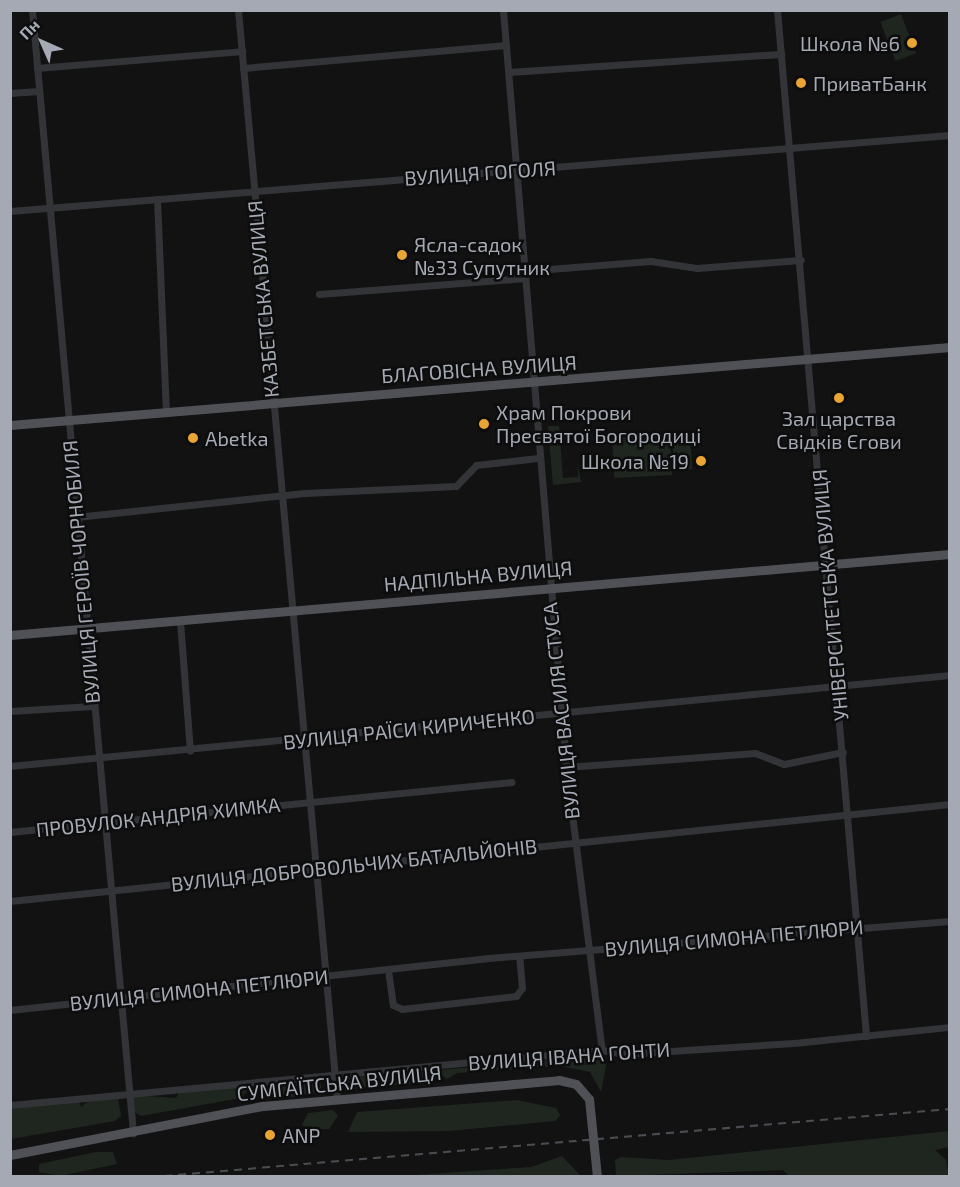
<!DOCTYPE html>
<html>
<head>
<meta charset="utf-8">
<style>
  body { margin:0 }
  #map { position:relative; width:960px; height:1187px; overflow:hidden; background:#121213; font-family:"Exo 2",sans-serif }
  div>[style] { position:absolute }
  .green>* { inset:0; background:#1e261f; transform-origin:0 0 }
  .minor>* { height:7px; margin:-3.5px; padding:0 3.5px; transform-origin:3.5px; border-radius:3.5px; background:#333438 }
  .major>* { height:9px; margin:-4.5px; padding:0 4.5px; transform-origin:4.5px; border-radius:4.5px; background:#4f5157 }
  .rail>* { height:2px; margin-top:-1px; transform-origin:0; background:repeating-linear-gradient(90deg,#4a4c51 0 8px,transparent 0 14px) }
  .dots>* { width:16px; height:16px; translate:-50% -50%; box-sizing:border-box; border:3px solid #0d0d0e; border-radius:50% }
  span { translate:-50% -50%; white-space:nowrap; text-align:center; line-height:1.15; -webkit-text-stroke:5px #0d0d0e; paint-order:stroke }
  .poi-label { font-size:20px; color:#a4a9b3 }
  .right { translate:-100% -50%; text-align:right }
  .left { translate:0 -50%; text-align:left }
  .street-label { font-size:20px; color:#a4a9b3 }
  .frame { position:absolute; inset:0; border:12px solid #a4a9b3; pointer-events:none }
  .north { position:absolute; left:12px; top:12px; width:60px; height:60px; -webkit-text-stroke:4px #0d0d0e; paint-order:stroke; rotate:315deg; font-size:16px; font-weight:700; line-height:24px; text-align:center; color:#a4a9b3 }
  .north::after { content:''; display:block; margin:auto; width:21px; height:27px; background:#a4a9b3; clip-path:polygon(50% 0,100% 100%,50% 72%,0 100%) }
</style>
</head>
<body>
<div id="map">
  <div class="green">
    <i style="left:901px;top:14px;width:42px;height:22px;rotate:69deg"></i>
    <i style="clip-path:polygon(548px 426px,559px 426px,563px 478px,578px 477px,578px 466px,581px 482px,553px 485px)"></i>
    <i style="left:670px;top:435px;width:40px;height:58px;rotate:87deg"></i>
    <i style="left:690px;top:437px;width:32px;height:18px;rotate:86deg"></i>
    <i style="clip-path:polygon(596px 1056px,607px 1061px,601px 1092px,590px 1072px,560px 1066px,457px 1073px,447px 1079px,440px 1074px,431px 1082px,350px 1089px,338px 1079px)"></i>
    <i style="clip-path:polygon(319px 1078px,322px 1091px,293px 1097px,264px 1090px,264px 1083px)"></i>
    <i style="clip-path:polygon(247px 1084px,249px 1089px,241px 1098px,141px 1116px,134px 1112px,132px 1095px,176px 1098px,179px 1092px)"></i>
    <i style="clip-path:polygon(118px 1098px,121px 1116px,115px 1121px,11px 1139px,11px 1107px,79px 1101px,81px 1107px,90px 1100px)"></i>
    <i style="clip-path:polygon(517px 1100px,556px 1108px,560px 1115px,556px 1121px,449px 1131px,348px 1132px,357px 1112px)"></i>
    <i style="clip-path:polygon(333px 1110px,338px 1116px,329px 1129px,308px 1130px,302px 1125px,308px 1113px)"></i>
    <i style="clip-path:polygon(949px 1131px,949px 1147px,935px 1150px,946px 1160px,949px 1176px,789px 1176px,783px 1170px,616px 1176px,615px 1160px,621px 1157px,669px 1160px)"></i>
    <i style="clip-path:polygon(96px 1152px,113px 1152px,117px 1164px,60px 1176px,39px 1172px,39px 1164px)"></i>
    <i style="clip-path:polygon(562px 1156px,581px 1176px,399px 1176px,531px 1167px)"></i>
  </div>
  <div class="minor">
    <i style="left:32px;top:10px;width:1128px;rotate:84.86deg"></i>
    <i style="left:238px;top:10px;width:1093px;rotate:84.81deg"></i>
    <i style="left:503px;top:10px;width:760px;rotate:85.24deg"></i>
    <i style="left:566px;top:767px;width:285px;rotate:82.8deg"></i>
    <i style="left:777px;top:10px;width:1030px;rotate:85.04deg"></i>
    <i style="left:37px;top:68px;width:206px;rotate:-4.7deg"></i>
    <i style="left:243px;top:68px;width:264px;rotate:-5deg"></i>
    <i style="left:509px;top:72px;width:273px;rotate:-3.8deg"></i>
    <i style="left:10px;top:93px;width:29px;rotate:-4deg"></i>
    <i style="left:157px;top:199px;width:213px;rotate:87.6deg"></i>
    <i style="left:10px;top:211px;width:943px;rotate:-4.62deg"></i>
    <i style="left:524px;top:271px;width:127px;rotate:-4.5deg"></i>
    <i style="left:651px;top:261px;width:47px;rotate:8.7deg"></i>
    <i style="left:697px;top:268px;width:104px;rotate:-4.4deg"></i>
    <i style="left:319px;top:294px;width:207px;rotate:-4.4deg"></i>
    <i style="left:76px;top:517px;width:230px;rotate:-6deg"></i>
    <i style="left:305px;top:493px;width:151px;rotate:-2.7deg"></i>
    <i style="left:456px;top:486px;width:29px;rotate:-46deg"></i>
    <i style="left:476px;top:465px;width:62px;rotate:-6.4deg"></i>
    <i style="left:180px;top:621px;width:130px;rotate:85.6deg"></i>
    <i style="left:10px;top:711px;width:82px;rotate:-3.5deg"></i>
    <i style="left:10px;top:766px;width:944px;rotate:-5.53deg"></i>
    <i style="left:566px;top:767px;width:190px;rotate:-4.2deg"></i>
    <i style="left:755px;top:753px;width:31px;rotate:21deg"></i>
    <i style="left:784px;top:764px;width:60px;rotate:-11.5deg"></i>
    <i style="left:10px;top:832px;width:504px;rotate:-5.69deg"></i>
    <i style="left:10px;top:901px;width:945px;rotate:-5.89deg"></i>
    <i style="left:388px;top:970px;width:35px;rotate:82deg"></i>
    <i style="left:393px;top:1005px;width:10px;rotate:24deg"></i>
    <i style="left:402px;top:1009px;width:115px;rotate:-6.5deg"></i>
    <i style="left:516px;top:996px;width:10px;rotate:-53deg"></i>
    <i style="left:522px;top:988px;width:32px;rotate:-95deg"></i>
    <i style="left:10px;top:1010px;width:482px;rotate:-6.2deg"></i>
    <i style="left:489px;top:958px;width:462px;rotate:-4.6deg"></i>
    <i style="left:10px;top:1105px;width:595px;rotate:-5.31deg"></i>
    <i style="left:602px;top:1050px;width:22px;rotate:10deg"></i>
    <i style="left:624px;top:1054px;width:170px;rotate:-3.7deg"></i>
    <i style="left:794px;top:1043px;width:157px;rotate:-5.9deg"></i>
  </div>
  <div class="major">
    <i style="left:10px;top:425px;width:943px;rotate:-4.74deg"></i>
    <i style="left:10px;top:635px;width:943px;rotate:-4.93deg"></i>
    <i style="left:10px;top:1155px;width:258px;rotate:-11deg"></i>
    <i style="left:263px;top:1106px;width:297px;rotate:-5deg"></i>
    <i style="left:559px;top:1080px;width:17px;rotate:13deg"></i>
    <i style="left:576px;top:1084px;width:20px;rotate:49deg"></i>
    <i style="left:589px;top:1099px;width:77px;rotate:84.1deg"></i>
  </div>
  <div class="rail">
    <i style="left:164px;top:1176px;width:789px;rotate:-4.87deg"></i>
  </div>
  <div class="dots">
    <i style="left:912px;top:43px;background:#e9a534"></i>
    <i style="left:801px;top:83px;background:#e9a534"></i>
    <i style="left:402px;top:255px;background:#e9a534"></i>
    <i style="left:839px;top:398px;background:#e9a534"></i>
    <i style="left:484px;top:424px;background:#e9a534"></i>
    <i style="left:193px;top:438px;background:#e9a534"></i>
    <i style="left:701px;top:461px;background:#e9a534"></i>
    <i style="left:270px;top:1135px;background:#e9a534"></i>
  </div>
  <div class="poi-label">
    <span class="right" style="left:900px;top:43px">Школа №6</span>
    <span class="left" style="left:813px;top:83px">ПриватБанк</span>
    <span class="left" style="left:414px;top:256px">Ясла-садок<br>№33 Супутник</span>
    <span class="left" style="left:496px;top:424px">Храм Покрови<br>Пресвятої Богородиці</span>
    <span style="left:839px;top:430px">Зал царства<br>Свідків Єгови</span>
    <span class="left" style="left:205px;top:438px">Abetka</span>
    <span class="right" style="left:689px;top:461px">Школа №19</span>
    <span class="left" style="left:282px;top:1135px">ANP</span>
  </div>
  <div class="street-label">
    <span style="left:480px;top:173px;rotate:-4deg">ВУЛИЦЯ ГОГОЛЯ</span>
    <span style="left:263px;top:299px;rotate:-95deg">КАЗБЕТСЬКА ВУЛИЦЯ</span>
    <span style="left:479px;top:369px;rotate:-4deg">БЛАГОВІСНА ВУЛИЦЯ</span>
    <span style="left:81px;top:572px;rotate:-95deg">ВУЛИЦЯ ГЕРОЇВ ЧОРНОБИЛЯ</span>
    <span style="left:478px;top:576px;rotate:-5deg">НАДПІЛЬНА ВУЛИЦЯ</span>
    <span style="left:830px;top:595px;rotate:-95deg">УНІВЕРСИТЕТСЬКА ВУЛИЦЯ</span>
    <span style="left:561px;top:711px;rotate:-96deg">ВУЛИЦЯ ВАСИЛЯ СТУСА</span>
    <span style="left:409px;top:729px;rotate:-6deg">ВУЛИЦЯ РАЇСИ КИРИЧЕНКО</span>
    <span style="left:158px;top:817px;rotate:-6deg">ПРОВУЛОК АНДРІЯ ХИМКА</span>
    <span style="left:354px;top:865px;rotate:-6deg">ВУЛИЦЯ ДОБРОВОЛЬЧИХ БАТАЛЬЙОНІВ</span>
    <span style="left:734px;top:938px;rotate:-5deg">ВУЛИЦЯ СИМОНА ПЕТЛЮРИ</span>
    <span style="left:199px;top:990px;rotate:-6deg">ВУЛИЦЯ СИМОНА ПЕТЛЮРИ</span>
    <span style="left:569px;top:1056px;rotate:-4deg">ВУЛИЦЯ ІВАНА ГОНТИ</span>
    <span style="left:339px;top:1083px;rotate:-6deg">СУМГАЇТСЬКА ВУЛИЦЯ</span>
  </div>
  <div class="frame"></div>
  <div class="north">Пн</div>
</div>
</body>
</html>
